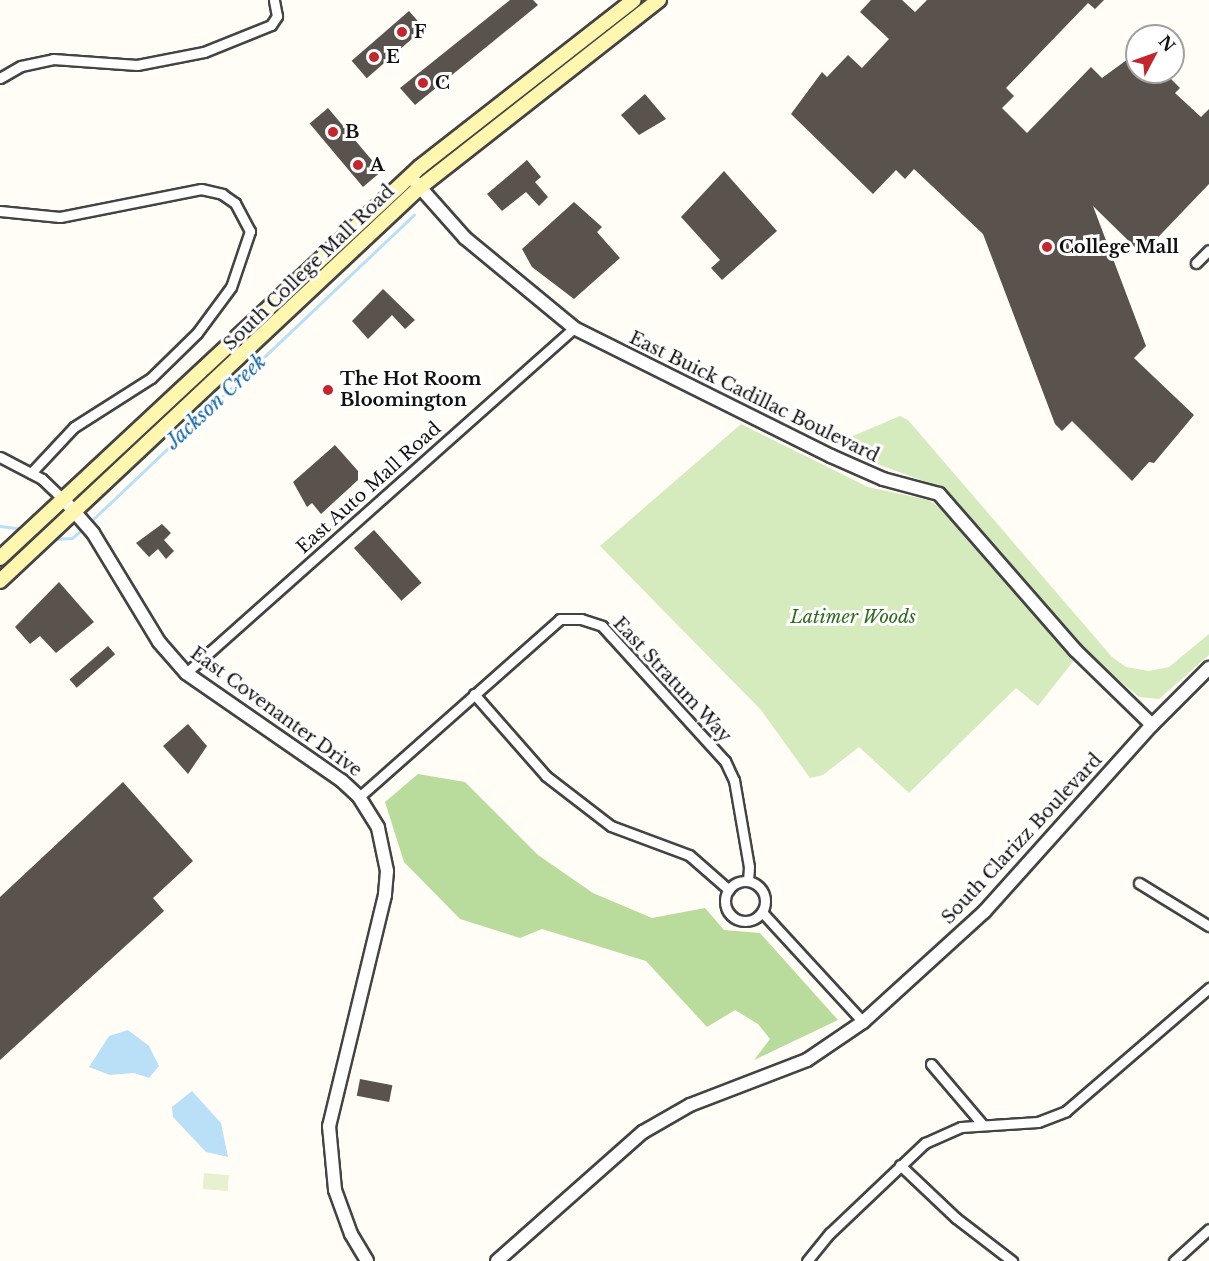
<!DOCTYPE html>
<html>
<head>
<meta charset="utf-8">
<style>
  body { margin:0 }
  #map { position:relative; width:1209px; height:1261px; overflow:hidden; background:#fffdf5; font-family:"Libre Baskerville",serif }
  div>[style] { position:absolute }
  .green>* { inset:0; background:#d5ebbd }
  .forest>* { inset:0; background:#b9dc9c }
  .pitch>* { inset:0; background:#e6f2cf; transform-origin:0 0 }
  .water>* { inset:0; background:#b9e0f7 }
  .stream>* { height:3px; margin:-1.5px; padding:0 1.5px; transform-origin:1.5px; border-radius:1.5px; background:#b9e0f7 }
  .building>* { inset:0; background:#5a524d; transform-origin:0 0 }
  .roads { filter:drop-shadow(2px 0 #444) drop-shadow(-2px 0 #444) drop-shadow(0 2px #444) drop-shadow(0 -2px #444) }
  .minor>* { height:9px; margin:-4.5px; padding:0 4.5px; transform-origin:4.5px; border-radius:4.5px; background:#fff }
  .minor>.ring { margin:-4.5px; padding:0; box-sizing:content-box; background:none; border:9px solid #fff; border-radius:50% }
  .tertiary>* { height:12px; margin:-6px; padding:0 6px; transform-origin:6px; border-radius:6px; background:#fff }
  .secondary>* { height:14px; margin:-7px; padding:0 7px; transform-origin:7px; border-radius:7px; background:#fff6b0 }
  .dots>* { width:16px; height:16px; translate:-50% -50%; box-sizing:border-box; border:3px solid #fff; border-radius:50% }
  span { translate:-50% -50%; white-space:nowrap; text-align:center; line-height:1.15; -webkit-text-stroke:6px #fff; paint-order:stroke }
  .poi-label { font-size:18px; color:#111; font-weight:700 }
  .left { translate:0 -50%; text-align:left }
  .street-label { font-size:18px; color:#111 }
  .park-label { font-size:18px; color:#2f6b1f; font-style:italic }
  .water-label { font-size:20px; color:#1768a6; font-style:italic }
  .north { position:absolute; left:1125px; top:24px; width:60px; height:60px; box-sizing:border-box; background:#fff; border:2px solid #a0a0a0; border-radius:50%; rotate:49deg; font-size:16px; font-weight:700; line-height:24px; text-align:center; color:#111 }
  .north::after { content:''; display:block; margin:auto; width:21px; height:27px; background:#c4262e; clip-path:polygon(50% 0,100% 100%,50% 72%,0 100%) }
</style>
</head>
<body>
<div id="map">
  <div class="green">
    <i style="clip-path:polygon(900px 416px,908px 420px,1112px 657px,1126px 667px,1149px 671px,1169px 667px,1209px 634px,1209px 655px,1159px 699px,1139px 697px,1081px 648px,952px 498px,929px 483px,856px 456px,850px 445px,853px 436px)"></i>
    <i style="clip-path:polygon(741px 424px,868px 487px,929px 500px,968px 531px,1075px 659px,1038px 706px,1016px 688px,909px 793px,859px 747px,823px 775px,810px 778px,761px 710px,600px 546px)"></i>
  </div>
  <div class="forest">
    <i style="clip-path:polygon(418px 774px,465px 782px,538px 855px,593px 893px,652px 918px,705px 908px,724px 930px,760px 933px,838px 1020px,754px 1060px,770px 1039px,758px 1024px,735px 1010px,707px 1027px,646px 961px,542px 929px,520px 938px,460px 919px,404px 862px,385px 802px)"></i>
  </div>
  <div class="pitch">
    <i style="left:204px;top:1173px;width:25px;height:16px;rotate:5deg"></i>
  </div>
  <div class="water">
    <i style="clip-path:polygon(128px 1030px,149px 1046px,159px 1066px,149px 1078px,134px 1073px,110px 1075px,89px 1067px,109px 1036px)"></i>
    <i style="clip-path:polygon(192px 1091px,221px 1123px,228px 1157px,206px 1152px,173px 1117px,172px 1107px)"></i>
  </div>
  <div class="stream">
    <i style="left:89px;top:523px;width:448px;rotate:-43.5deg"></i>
    <i style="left:0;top:526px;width:24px;rotate:7deg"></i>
    <i style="left:53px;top:539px;width:19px;rotate:-3deg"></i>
    <i style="left:72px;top:538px;width:16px;rotate:-40deg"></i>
  </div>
  <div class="building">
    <i style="clip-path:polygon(510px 0,533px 0,538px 5px,415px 105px,400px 88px)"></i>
    <i style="clip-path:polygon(871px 0,902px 0,915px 12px,927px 0,1104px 0,1095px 9px,1088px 3px,1006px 88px,1014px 96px,1002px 108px,1027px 133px,1091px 67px,1102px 78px,1128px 59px,1137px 72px,1164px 72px,1180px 88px,1175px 93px,1201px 117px,1209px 109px,1209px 184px,1142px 254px,1093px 206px,1146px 346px,1134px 358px,1194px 415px,1154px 463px,1149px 462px,1132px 481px,1072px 421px,1062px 431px,1055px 424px,983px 234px,914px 169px,905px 179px,896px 170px,873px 194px,791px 114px,822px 72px,827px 77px,848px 55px,862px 68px,889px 39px,860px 12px)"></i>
    <i style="left:409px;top:11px;width:23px;height:76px;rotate:49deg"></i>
    <i style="clip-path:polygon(645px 94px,666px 119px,639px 135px,621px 115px)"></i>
    <i style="left:328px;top:108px;width:83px;height:24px;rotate:50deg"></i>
    <i style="clip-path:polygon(527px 160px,541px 177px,535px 182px,548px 197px,539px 206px,526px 192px,502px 211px,487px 194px)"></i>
    <i style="clip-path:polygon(724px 171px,777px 231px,722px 280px,711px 268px,720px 260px,681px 217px)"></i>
    <i style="clip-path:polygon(574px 202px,602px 227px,597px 232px,620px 258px,574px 299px,532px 267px,522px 249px)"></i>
    <i style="clip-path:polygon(383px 289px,415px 320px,405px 329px,392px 315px,368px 339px,352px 321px)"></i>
    <i style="clip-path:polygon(335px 445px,358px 471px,358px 480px,321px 514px,312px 503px,307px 507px,293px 482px)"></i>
    <i style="clip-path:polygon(162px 524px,171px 533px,164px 540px,174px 551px,166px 559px,158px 549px,149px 557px,136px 543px)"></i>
    <i style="left:374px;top:530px;width:71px;height:27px;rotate:48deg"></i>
    <i style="clip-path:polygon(59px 582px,94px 622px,56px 653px,40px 636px,30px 644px,15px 627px)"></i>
    <i style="left:108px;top:646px;width:11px;height:51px;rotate:49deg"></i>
    <i style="clip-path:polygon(188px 724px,207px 746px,188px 774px,163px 746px)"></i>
    <i style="clip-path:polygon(123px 782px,193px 861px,153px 898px,164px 911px,0 1060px,0 897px)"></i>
    <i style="left:360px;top:1079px;width:33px;height:17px;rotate:11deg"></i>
  </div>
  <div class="roads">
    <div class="minor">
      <i style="left:0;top:78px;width:24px;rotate:-30deg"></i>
      <i style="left:21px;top:66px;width:33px;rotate:-12deg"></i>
      <i style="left:53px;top:59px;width:84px;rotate:4.1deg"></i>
      <i style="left:137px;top:65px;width:68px;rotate:-11deg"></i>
      <i style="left:204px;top:52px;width:72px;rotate:-21.9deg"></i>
      <i style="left:271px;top:25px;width:11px;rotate:-56deg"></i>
      <i style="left:277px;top:16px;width:16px;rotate:-101deg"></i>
      <i style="left:0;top:211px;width:60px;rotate:5.7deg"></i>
      <i style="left:60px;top:217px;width:144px;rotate:-11.2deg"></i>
      <i style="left:201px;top:189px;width:22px;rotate:13deg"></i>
      <i style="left:222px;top:194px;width:16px;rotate:35deg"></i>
      <i style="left:235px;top:203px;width:32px;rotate:62deg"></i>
      <i style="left:250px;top:231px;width:59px;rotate:108.7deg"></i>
      <i style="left:231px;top:287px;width:57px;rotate:126.5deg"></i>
      <i style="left:197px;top:333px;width:64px;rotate:135.6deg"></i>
      <i style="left:151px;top:378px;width:91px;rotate:147.5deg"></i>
      <i style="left:74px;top:427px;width:63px;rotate:133.1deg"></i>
      <i style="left:1196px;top:263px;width:18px;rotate:-45deg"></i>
      <i style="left:0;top:457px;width:47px;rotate:27.6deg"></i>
      <i style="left:42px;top:479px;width:30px;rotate:44deg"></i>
      <i style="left:186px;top:673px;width:519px;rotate:-41.64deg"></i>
      <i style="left:474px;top:694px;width:109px;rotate:48.7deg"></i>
      <i style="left:546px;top:776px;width:82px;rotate:37.6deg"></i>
      <i style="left:611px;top:826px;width:83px;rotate:20.4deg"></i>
      <i style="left:689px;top:855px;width:53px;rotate:41.2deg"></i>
      <i style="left:359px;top:797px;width:268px;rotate:-41.5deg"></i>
      <i style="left:560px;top:619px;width:21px"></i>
      <i style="left:581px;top:619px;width:22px;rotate:18deg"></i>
      <i style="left:602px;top:626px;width:183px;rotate:47.7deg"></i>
      <i style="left:725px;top:761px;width:21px;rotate:65deg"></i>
      <i style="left:734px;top:780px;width:88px;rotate:80.2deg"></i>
      <i style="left:749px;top:867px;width:14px;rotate:94deg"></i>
      <i class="ring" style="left:725px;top:881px;width:31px;height:31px"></i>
      <i style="left:1139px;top:883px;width:82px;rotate:31.6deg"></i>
      <i style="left:762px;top:912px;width:149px;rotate:47.4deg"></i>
      <i style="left:931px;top:1064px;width:79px;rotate:49.6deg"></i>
      <i style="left:900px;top:1165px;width:77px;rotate:43.4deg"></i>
      <i style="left:956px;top:1218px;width:71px;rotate:37.5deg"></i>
      <i style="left:807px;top:1261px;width:36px;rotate:-51deg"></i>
      <i style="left:830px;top:1233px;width:131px;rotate:-43.5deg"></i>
      <i style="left:925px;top:1143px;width:39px;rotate:-24deg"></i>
      <i style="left:961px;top:1127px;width:77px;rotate:-3.7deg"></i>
      <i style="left:1038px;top:1122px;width:30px;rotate:-21deg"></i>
      <i style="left:1066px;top:1111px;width:189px;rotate:-40.7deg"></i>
      <i style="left:1174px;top:1261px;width:47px;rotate:-42.4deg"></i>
    </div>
    <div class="tertiary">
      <i style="left:410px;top:176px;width:83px;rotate:48.4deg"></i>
      <i style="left:465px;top:238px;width:141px;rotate:39.5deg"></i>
      <i style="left:574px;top:328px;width:287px;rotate:26.5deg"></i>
      <i style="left:831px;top:456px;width:57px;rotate:23.9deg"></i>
      <i style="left:883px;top:479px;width:58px;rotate:15deg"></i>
      <i style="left:939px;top:494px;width:207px;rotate:48.9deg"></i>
      <i style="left:1075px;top:650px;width:107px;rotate:44.2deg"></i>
      <i style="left:64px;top:500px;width:44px;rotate:48.7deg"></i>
      <i style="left:93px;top:533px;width:127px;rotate:58.8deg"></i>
      <i style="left:159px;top:642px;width:41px;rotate:48.9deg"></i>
      <i style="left:186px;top:673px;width:190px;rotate:34.7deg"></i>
      <i style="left:342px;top:781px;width:23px;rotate:43deg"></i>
      <i style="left:359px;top:797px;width:36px;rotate:58deg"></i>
      <i style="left:378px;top:828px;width:44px;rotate:78.2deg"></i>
      <i style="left:387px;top:871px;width:24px;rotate:95deg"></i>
      <i style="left:385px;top:895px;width:238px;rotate:103.6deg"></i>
      <i style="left:329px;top:1126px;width:64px;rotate:84.6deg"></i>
      <i style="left:335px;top:1190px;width:47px;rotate:70deg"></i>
      <i style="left:351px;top:1234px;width:31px;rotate:59deg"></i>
      <i style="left:497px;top:1261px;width:195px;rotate:-41.5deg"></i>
      <i style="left:643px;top:1132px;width:54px;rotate:-29.9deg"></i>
      <i style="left:690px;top:1105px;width:125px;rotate:-21deg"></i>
      <i style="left:807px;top:1060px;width:68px;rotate:-34.2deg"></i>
      <i style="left:863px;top:1022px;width:164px;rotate:-42.3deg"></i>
      <i style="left:984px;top:912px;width:251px;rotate:-48.1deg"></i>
      <i style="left:1152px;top:725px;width:81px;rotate:-45deg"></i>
    </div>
    <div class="secondary">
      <i style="left:0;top:558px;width:574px;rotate:-42.95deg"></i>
      <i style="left:420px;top:167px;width:271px;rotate:-38deg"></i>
      <i style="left:0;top:581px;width:574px;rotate:-43.17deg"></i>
      <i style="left:419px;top:188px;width:305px;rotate:-38.1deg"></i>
    </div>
  </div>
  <div class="dots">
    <i style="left:402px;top:32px;background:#c4262e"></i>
    <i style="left:374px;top:57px;background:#c4262e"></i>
    <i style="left:423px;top:83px;background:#c4262e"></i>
    <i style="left:333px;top:132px;background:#c4262e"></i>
    <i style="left:358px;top:165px;background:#c4262e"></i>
    <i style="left:1047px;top:247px;background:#c4262e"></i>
    <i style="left:328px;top:390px;background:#c4262e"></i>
  </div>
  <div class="poi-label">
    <span class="left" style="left:414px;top:32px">F</span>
    <span class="left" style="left:386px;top:57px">E</span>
    <span class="left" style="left:435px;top:83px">C</span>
    <span class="left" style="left:345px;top:132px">B</span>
    <span class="left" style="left:370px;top:165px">A</span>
    <span class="left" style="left:1059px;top:247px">College Mall</span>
    <span class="left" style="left:340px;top:390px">The Hot Room<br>Bloomington</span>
  </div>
  <div class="street-label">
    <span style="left:309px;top:268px;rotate:-44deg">South College Mall Road</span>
    <span style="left:754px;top:397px;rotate:26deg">East Buick Cadillac Boulevard</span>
    <span style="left:369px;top:488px;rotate:-42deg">East Auto Mall Road</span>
    <span style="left:672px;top:680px;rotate:47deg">East Stratum Way</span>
    <span style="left:276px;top:712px;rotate:36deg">East Covenanter Drive</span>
    <span style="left:1022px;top:839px;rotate:-47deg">South Clarizz Boulevard</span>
  </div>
  <div class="park-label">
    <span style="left:853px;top:617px">Latimer Woods</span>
  </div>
  <div class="water-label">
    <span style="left:216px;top:402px;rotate:-43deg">Jackson Creek</span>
  </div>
  <div class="north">N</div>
</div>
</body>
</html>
